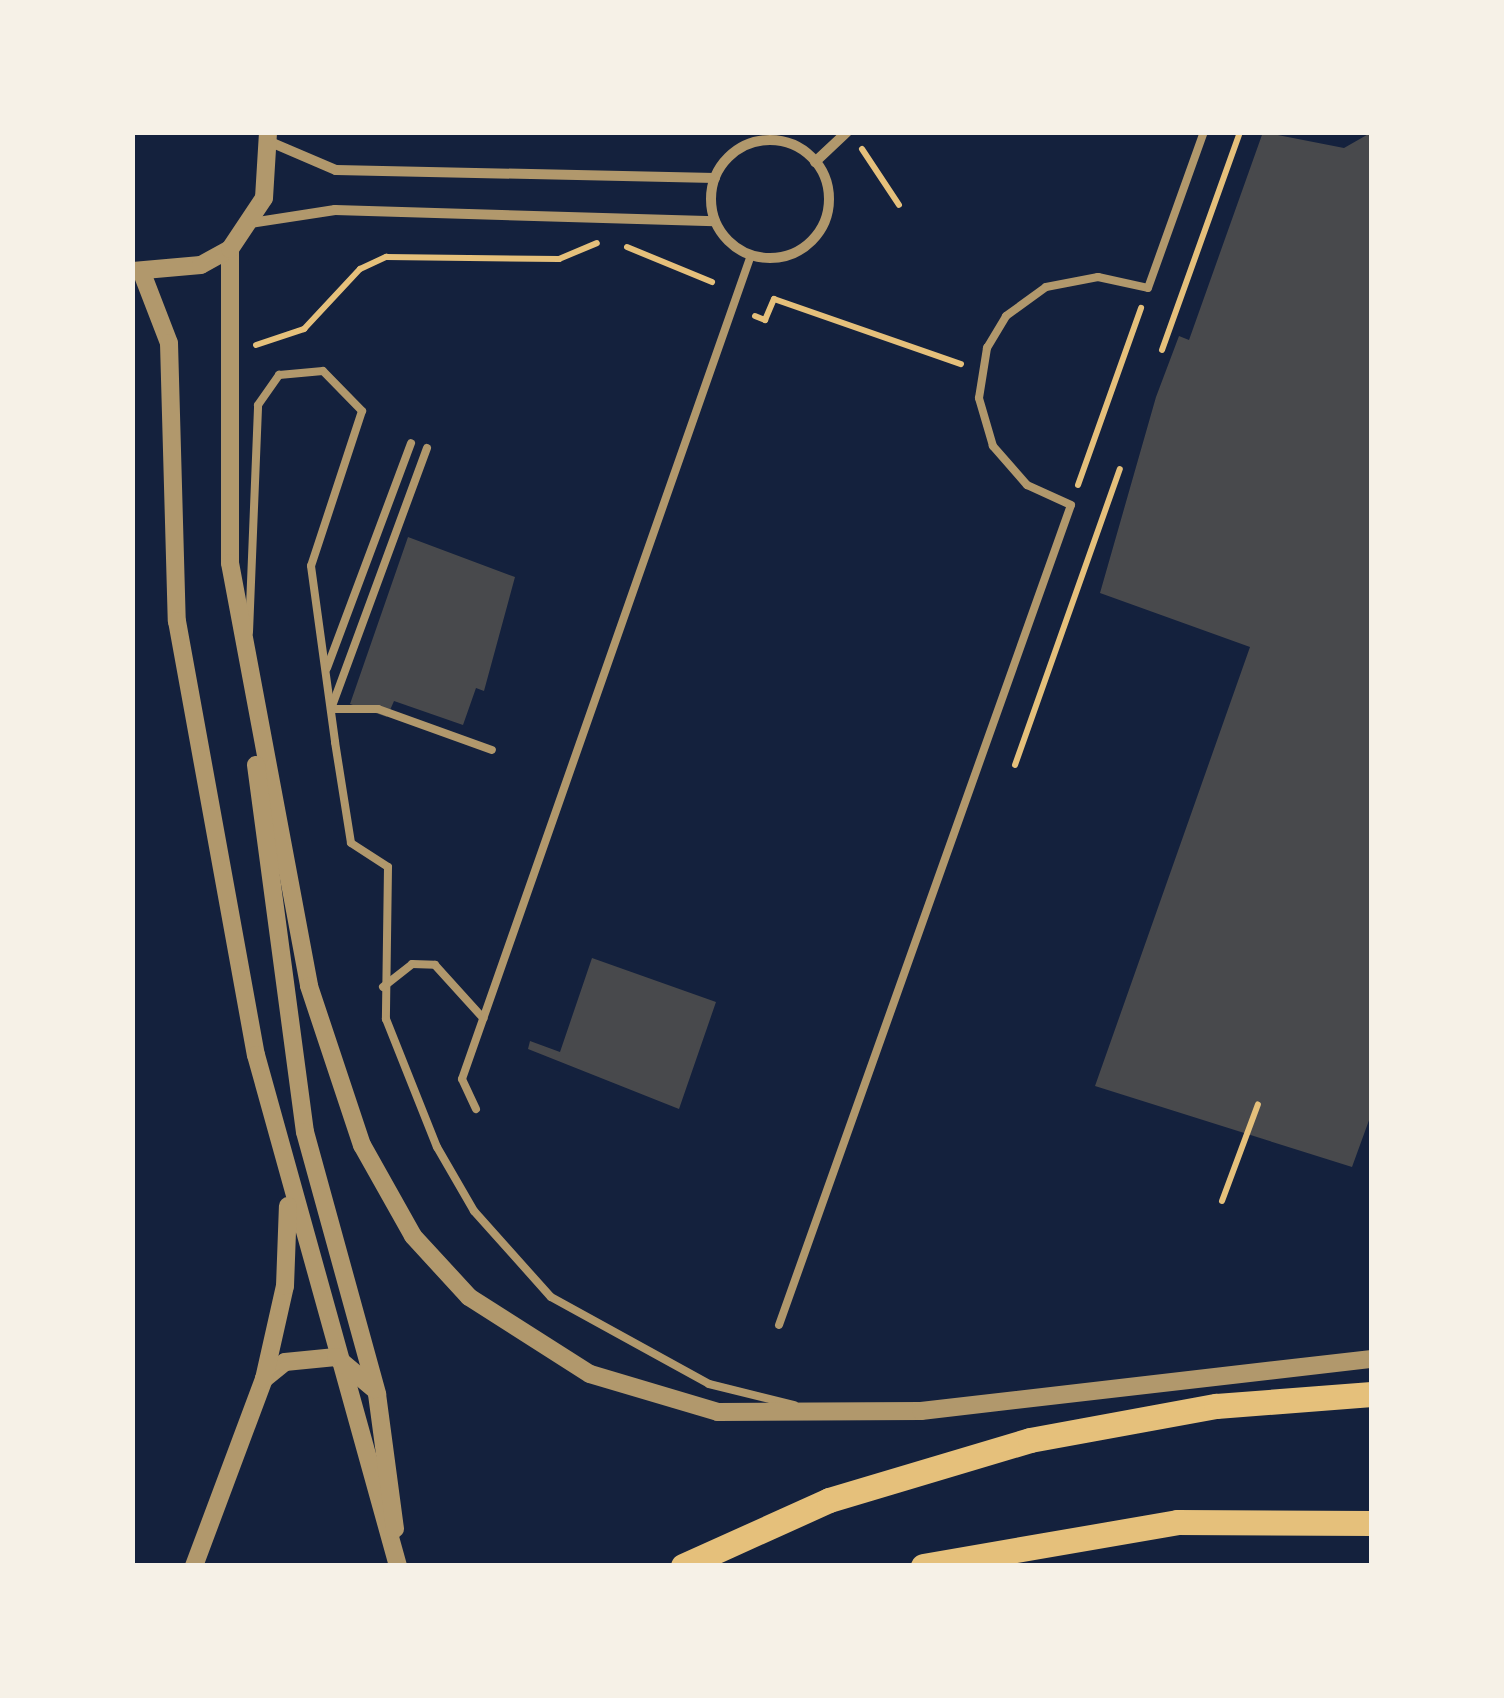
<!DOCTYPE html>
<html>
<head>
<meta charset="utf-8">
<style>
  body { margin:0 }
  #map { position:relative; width:1504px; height:1698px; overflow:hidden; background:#14213d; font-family:Ubuntu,sans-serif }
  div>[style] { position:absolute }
  .building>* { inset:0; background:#48494c }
  .path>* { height:6px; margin:-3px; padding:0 3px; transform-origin:3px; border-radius:3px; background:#e5c07b }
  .service>* { height:8px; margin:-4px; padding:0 4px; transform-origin:4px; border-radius:4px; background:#b1986c }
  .minor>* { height:10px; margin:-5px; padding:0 5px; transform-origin:5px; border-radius:5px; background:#b1986c }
  .minor>.ring { margin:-5px; padding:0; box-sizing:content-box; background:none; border:10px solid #b1986c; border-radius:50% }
  .tertiary>* { height:18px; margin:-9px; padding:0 9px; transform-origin:9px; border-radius:9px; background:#b1986c }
  .primary>* { height:25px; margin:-12.5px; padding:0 12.5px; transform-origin:12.5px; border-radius:12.5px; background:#e5c07b }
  span { translate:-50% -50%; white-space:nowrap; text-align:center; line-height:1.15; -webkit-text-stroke:10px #f6f1e7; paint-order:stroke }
  .frame { position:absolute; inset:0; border:135px solid #f6f1e7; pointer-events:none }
</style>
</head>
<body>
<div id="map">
  <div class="building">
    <i style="clip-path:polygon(1263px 132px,1344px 148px,1372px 132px,1372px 1112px,1352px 1167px,1095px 1086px,1250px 647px,1100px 593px,1156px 397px,1179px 336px,1189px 340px)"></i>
    <i style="clip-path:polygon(408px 537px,515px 577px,484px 691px,476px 688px,463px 725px,394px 701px,387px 717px,350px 704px)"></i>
    <i style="clip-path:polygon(592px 958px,716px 1002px,679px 1109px,528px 1049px,530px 1041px,560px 1052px)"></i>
  </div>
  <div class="path">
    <i style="left:862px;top:149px;width:67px;rotate:56.5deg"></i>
    <i style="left:627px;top:247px;width:92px;rotate:22.4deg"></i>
    <i style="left:755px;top:316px;width:11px;rotate:22deg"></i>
    <i style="left:765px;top:320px;width:23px;rotate:-67deg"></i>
    <i style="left:774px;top:299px;width:198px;rotate:19.2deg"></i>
    <i style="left:256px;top:345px;width:51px;rotate:-18.4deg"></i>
    <i style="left:304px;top:329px;width:82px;rotate:-47deg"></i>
    <i style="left:360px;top:269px;width:29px;rotate:-25deg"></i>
    <i style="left:386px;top:257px;width:173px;rotate:0.7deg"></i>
    <i style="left:559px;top:259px;width:41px;rotate:-22.8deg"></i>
    <i style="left:1162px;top:350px;width:232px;rotate:-70.3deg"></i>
    <i style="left:1078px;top:485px;width:188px;rotate:-70.4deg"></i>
    <i style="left:1015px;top:765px;width:314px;rotate:-70.5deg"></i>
    <i style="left:1222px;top:1201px;width:103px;rotate:-69.6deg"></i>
  </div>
  <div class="service">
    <i style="left:427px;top:448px;width:278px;rotate:110.2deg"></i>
    <i style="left:331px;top:709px;width:47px"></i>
    <i style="left:378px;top:709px;width:121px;rotate:19.8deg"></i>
    <i style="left:249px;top:632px;width:227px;rotate:-87.7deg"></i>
    <i style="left:258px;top:405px;width:37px;rotate:-55deg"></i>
    <i style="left:279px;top:375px;width:44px;rotate:-5.2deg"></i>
    <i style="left:323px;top:371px;width:56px;rotate:45.7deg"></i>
    <i style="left:362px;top:411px;width:163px;rotate:108.2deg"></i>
    <i style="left:311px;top:566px;width:178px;rotate:82.2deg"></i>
    <i style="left:335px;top:742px;width:102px;rotate:81deg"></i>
    <i style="left:351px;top:843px;width:44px;rotate:33deg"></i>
    <i style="left:388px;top:867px;width:152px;rotate:90.8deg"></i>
    <i style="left:386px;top:1019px;width:138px;rotate:68.3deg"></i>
    <i style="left:437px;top:1147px;width:74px;rotate:60deg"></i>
    <i style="left:474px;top:1211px;width:115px;rotate:48.2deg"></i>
    <i style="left:551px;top:1297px;width:180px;rotate:28.8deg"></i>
    <i style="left:709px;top:1384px;width:88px;rotate:13.9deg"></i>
    <i style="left:327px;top:668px;width:240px;rotate:-69.5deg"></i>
    <i style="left:383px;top:987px;width:37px;rotate:-38deg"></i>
    <i style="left:412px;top:964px;width:23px;rotate:2deg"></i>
    <i style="left:435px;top:965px;width:72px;rotate:47.8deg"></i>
    <i style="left:476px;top:1109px;width:33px;rotate:-115deg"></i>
    <i style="left:462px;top:1079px;width:873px;rotate:-70.67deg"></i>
    <i style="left:779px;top:1325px;width:870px;rotate:-70.4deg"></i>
    <i style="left:1071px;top:505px;width:48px;rotate:-155.6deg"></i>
    <i style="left:1027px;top:485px;width:52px;rotate:-131.1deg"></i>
    <i style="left:993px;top:446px;width:50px;rotate:-106.3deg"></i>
    <i style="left:979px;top:398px;width:51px;rotate:-80.9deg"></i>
    <i style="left:987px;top:348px;width:37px;rotate:-59deg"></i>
    <i style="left:1006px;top:316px;width:49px;rotate:-35.9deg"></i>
    <i style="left:1046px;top:287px;width:53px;rotate:-10.9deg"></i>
    <i style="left:1098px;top:277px;width:51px;rotate:12.4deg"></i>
    <i style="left:1148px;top:288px;width:166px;rotate:-70.3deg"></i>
  </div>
  <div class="minor">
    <i class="ring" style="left:711px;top:140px;width:108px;height:108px"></i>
    <i style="left:268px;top:141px;width:74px;rotate:23.1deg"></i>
    <i style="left:336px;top:170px;width:379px;rotate:1.2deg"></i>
    <i style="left:815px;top:162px;width:44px;rotate:-43.2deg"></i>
    <i style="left:251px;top:223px;width:85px;rotate:-8.8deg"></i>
    <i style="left:335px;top:210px;width:380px;rotate:1.7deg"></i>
  </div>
  <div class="tertiary">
    <i style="left:230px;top:249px;width:314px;rotate:90deg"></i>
    <i style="left:230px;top:563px;width:430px;rotate:79.4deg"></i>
    <i style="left:309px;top:986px;width:168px;rotate:71.6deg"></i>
    <i style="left:362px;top:1145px;width:104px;rotate:60.7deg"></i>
    <i style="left:413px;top:1236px;width:83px;rotate:47.4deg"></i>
    <i style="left:469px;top:1297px;width:143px;rotate:32.5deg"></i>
    <i style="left:590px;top:1374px;width:134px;rotate:16.5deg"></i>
    <i style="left:718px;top:1412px;width:203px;rotate:-0.3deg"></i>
    <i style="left:921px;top:1411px;width:454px;rotate:-6.6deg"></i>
    <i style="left:133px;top:271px;width:68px;rotate:-5deg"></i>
    <i style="left:201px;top:265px;width:33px;rotate:-29deg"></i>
    <i style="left:230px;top:249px;width:61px;rotate:-56.3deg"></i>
    <i style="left:264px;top:198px;width:66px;rotate:-86.5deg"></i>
    <i style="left:142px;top:273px;width:75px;rotate:68.9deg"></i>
    <i style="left:169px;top:343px;width:278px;rotate:88.4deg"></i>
    <i style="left:177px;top:621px;width:441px;rotate:79.7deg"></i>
    <i style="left:256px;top:1055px;width:530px;rotate:74.47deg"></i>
    <i style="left:256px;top:765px;width:370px;rotate:82.4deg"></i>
    <i style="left:305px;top:1132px;width:272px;rotate:74.6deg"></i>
    <i style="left:377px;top:1394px;width:136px;rotate:82.4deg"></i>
    <i style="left:264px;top:1379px;width:27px;rotate:-39deg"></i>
    <i style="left:285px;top:1362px;width:51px;rotate:-5.6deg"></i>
    <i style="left:336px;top:1357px;width:50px;rotate:40.1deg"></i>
    <i style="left:194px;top:1566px;width:200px;rotate:-69.5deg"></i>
    <i style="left:264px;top:1379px;width:95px;rotate:-77.3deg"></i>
    <i style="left:285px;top:1286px;width:80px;rotate:-87.9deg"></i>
  </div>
  <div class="primary">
    <i style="left:683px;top:1566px;width:160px;rotate:-24.3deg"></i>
    <i style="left:829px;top:1500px;width:210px;rotate:-16.6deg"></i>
    <i style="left:1030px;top:1440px;width:189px;rotate:-10.4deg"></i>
    <i style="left:1216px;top:1406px;width:156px;rotate:-4.4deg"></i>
    <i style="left:923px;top:1566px;width:258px;rotate:-9.8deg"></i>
    <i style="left:1177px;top:1522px;width:195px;rotate:0.3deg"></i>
  </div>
  <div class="frame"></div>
</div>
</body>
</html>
